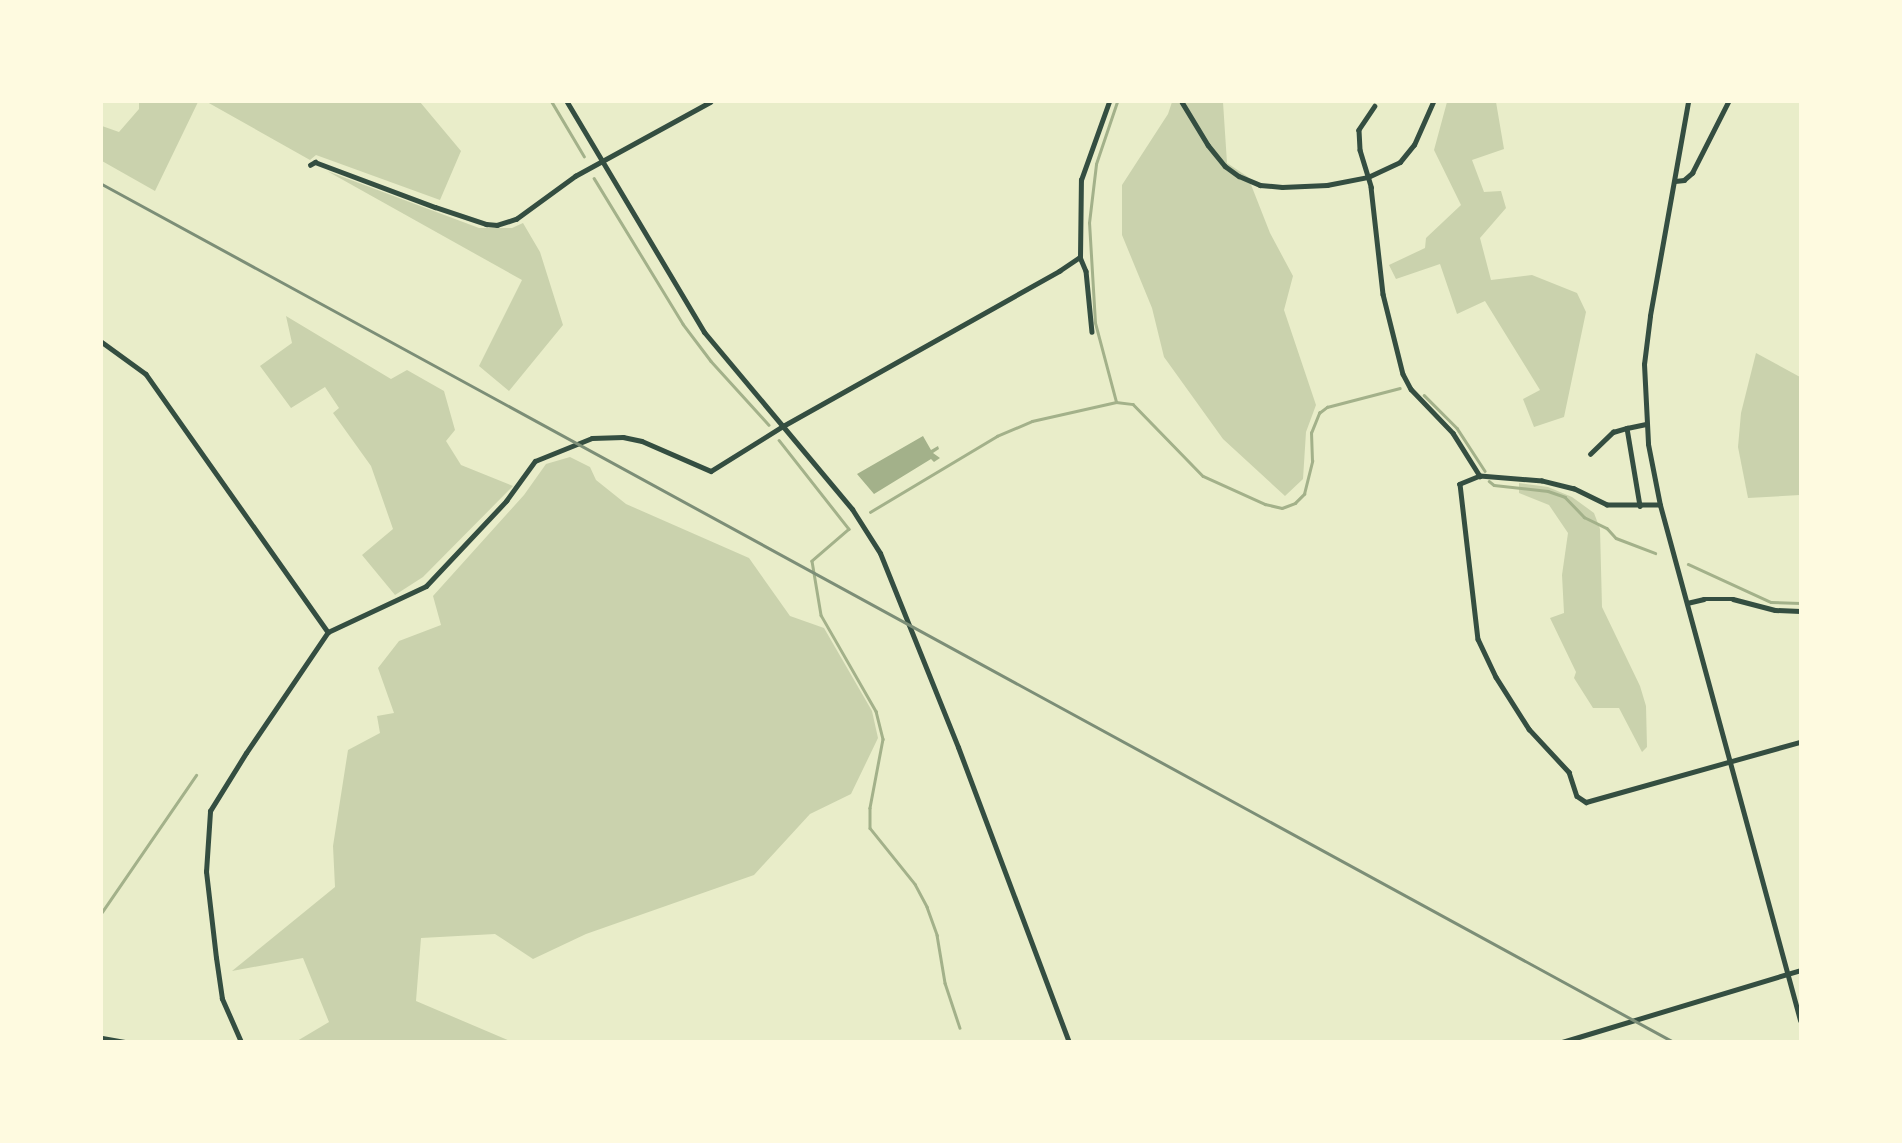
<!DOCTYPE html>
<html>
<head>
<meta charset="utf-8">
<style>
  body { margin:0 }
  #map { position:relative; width:1902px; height:1143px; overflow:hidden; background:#e9edc9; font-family:"Archivo Narrow",sans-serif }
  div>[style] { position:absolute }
  .green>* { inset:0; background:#cad2ad }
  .water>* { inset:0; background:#a3b18a }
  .stream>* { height:2.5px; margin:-1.25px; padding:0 1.25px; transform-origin:1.25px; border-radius:1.25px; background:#a3b18a }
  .minor>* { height:4.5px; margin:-2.25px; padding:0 2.25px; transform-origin:2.25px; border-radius:2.25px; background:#344e41 }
  .tertiary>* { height:5px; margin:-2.5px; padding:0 2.5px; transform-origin:2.5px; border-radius:2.5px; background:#344e41 }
  .rail>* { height:2.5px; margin:-1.25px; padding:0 1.25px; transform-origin:1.25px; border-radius:1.25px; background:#7c8e77 }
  span { translate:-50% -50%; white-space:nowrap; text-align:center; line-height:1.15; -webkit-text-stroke:5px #fefae0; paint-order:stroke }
  .frame { position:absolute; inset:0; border:103px solid #fefae0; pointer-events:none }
</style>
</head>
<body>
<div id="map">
  <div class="green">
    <i style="clip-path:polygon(139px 102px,198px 102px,155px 191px,102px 161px,102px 126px,119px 132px,139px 109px)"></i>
    <i style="clip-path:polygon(207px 102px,420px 102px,461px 151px,440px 200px,316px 155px,310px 160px)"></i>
    <i style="clip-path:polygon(1172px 102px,1223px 102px,1227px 163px,1248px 177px,1270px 233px,1293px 276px,1284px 310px,1316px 405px,1306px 432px,1303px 479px,1285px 496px,1223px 439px,1164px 357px,1152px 308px,1122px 235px,1122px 185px,1168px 114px)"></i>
    <i style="clip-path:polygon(1447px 102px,1496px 102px,1504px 149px,1472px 160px,1484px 192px,1501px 191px,1506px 208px,1480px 238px,1491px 280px,1532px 275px,1577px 293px,1586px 312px,1564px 417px,1534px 427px,1523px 399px,1540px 390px,1485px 301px,1457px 314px,1440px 264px,1396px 279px,1389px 265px,1425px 248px,1426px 238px,1461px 205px,1434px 150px)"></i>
    <i style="clip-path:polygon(327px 171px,479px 228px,512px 228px,523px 223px,540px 252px,563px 325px,509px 391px,479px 366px,522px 280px)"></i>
    <i style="clip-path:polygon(286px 316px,391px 379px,407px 370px,444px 391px,455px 430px,446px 441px,461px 465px,513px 486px,423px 577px,395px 595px,362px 555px,393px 529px,371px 466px,333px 413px,339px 408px,325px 387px,291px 408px,260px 366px,292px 343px)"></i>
    <i style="clip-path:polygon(1756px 353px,1800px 377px,1800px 495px,1748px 498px,1738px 447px,1741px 413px)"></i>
    <i style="clip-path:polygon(570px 457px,590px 467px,596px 480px,626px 504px,749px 558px,790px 616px,824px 628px,872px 711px,878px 738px,851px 794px,810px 814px,754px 875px,586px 934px,533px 959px,495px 934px,421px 938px,416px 1001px,510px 1041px,297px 1041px,329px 1022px,303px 958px,232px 971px,335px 887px,333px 846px,348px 750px,380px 733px,377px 716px,394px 713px,378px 668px,399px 641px,441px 625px,433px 596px,524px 495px,546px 464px)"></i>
    <i style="clip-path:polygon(1519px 483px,1548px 487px,1572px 497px,1594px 513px,1600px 529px,1602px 607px,1640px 686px,1646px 706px,1647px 747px,1642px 752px,1619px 708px,1593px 708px,1574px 678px,1576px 672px,1550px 618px,1564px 613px,1562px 575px,1568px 533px,1549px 505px,1519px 493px)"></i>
  </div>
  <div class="water">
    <i style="clip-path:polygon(923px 436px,931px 450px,938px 446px,939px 449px,933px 453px,940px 458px,934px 462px,931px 459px,874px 494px,857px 474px)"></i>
  </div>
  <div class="stream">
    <i style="left:552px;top:102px;width:63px;rotate:59.3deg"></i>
    <i style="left:594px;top:178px;width:171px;rotate:58.6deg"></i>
    <i style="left:683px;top:324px;width:46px;rotate:52.9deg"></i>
    <i style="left:711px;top:361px;width:86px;rotate:47.8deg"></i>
    <i style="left:1424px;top:395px;width:47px;rotate:45deg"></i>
    <i style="left:1457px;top:428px;width:51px;rotate:56.9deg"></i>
    <i style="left:1116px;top:402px;width:82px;rotate:-104.9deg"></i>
    <i style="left:1095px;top:323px;width:100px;rotate:-93.4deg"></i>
    <i style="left:1089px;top:223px;width:59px;rotate:-83.2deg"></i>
    <i style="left:1096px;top:164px;width:65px;rotate:-71.3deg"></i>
    <i style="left:779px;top:440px;width:113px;rotate:51.8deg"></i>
    <i style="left:849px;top:529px;width:49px;rotate:139.1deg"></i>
    <i style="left:812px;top:561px;width:55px;rotate:80.5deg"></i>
    <i style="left:821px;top:615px;width:111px;rotate:60.2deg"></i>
    <i style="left:876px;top:711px;width:29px;rotate:76deg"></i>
    <i style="left:883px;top:739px;width:70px;rotate:100.7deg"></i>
    <i style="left:870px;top:808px;width:20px;rotate:90deg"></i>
    <i style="left:870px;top:828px;width:72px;rotate:51.2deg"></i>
    <i style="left:915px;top:884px;width:26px;rotate:62deg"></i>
    <i style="left:927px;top:907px;width:30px;rotate:70deg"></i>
    <i style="left:937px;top:935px;width:49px;rotate:80.5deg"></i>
    <i style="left:945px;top:983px;width:47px;rotate:71.6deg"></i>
    <i style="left:1489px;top:481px;width:6px;rotate:39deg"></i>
    <i style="left:1494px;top:485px;width:54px;rotate:6.3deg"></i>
    <i style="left:1548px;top:491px;width:18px;rotate:19deg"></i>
    <i style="left:1565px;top:497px;width:28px;rotate:46deg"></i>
    <i style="left:1584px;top:517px;width:25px;rotate:26deg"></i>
    <i style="left:1607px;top:528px;width:13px;rotate:48deg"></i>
    <i style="left:1616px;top:538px;width:42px;rotate:21deg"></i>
    <i style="left:870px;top:512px;width:148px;rotate:-30.9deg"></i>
    <i style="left:997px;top:436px;width:38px;rotate:-23deg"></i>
    <i style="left:1032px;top:421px;width:86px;rotate:-12.7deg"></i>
    <i style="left:1116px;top:402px;width:17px;rotate:7deg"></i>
    <i style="left:1133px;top:404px;width:100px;rotate:45.8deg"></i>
    <i style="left:1203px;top:476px;width:68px;rotate:24.3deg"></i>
    <i style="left:1265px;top:504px;width:17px;rotate:13deg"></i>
    <i style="left:1282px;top:508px;width:14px;rotate:-21deg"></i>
    <i style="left:1295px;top:503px;width:13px;rotate:-45deg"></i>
    <i style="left:1304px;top:494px;width:34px;rotate:-76deg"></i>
    <i style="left:1312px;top:461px;width:28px;rotate:-92deg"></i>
    <i style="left:1311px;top:433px;width:22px;rotate:-68deg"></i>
    <i style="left:1319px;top:413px;width:10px;rotate:-37deg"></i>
    <i style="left:1327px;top:407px;width:75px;rotate:-14.6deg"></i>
    <i style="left:1688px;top:564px;width:91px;rotate:24.6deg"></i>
    <i style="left:1771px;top:602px;width:29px;rotate:2deg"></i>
    <i style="left:102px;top:912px;width:166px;rotate:-55.5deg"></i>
  </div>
  <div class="minor">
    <i style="left:1182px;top:102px;width:50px;rotate:58.8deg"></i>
    <i style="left:1208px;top:145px;width:27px;rotate:51deg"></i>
    <i style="left:1225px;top:166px;width:17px;rotate:36deg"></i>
    <i style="left:1239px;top:176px;width:23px;rotate:23deg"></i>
    <i style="left:1260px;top:185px;width:22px;rotate:5deg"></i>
    <i style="left:1282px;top:187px;width:45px;rotate:-2.5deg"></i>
    <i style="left:1327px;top:185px;width:42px;rotate:-11deg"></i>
    <i style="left:1368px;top:177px;width:35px;rotate:-25deg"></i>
    <i style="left:1400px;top:162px;width:22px;rotate:-51deg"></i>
    <i style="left:1414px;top:145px;width:47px;rotate:-66.2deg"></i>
    <i style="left:1375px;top:106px;width:29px;rotate:124deg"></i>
    <i style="left:1359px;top:130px;width:20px;rotate:87deg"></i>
    <i style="left:1360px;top:150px;width:39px;rotate:73deg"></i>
    <i style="left:1371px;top:187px;width:108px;rotate:83.6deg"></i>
    <i style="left:1383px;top:294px;width:82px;rotate:76deg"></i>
    <i style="left:1403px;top:374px;width:17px;rotate:62deg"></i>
    <i style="left:1411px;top:389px;width:61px;rotate:46.3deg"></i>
    <i style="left:1453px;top:433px;width:51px;rotate:57.9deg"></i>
    <i style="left:310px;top:165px;width:6px;rotate:-31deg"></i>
    <i style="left:315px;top:162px;width:128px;rotate:20.6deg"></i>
    <i style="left:435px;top:207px;width:54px;rotate:18.4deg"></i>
    <i style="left:486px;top:224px;width:11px;rotate:5deg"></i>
    <i style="left:497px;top:225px;width:20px;rotate:-18deg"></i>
    <i style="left:516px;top:219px;width:73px;rotate:-36.1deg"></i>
    <i style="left:575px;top:176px;width:154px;rotate:-28.7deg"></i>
    <i style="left:1675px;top:181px;width:9px;rotate:-6deg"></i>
    <i style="left:1684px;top:180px;width:11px;rotate:-41deg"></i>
    <i style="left:1692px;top:173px;width:80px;rotate:-63.1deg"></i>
    <i style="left:1080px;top:257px;width:15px;rotate:67deg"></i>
    <i style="left:1086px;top:271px;width:61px;rotate:84.4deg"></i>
    <i style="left:102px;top:342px;width:54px;rotate:36deg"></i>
    <i style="left:146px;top:374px;width:316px;rotate:54.8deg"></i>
    <i style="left:1627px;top:428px;width:19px;rotate:-12deg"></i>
    <i style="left:1590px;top:454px;width:32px;rotate:-44deg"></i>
    <i style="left:1613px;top:432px;width:15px;rotate:-16deg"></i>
    <i style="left:1627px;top:428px;width:79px;rotate:80.5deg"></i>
    <i style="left:1660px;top:505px;width:53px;rotate:180deg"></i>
    <i style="left:1607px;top:505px;width:37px;rotate:-154deg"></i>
    <i style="left:1574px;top:489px;width:33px;rotate:-166deg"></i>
    <i style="left:1542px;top:481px;width:62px;rotate:-175.4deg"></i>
    <i style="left:1480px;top:476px;width:22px;rotate:158deg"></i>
    <i style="left:1460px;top:484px;width:156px;rotate:83.4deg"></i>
    <i style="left:1478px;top:639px;width:42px;rotate:64.7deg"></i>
    <i style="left:1496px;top:677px;width:62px;rotate:57.6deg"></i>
    <i style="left:1529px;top:729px;width:59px;rotate:47.1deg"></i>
    <i style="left:1569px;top:772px;width:25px;rotate:72deg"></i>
    <i style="left:1577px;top:796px;width:11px;rotate:34deg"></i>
    <i style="left:1586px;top:802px;width:222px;rotate:-15.7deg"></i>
    <i style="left:1687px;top:603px;width:17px;rotate:-13deg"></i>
    <i style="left:1704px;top:599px;width:29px"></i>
    <i style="left:1733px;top:599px;width:43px;rotate:14.7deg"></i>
    <i style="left:1775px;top:610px;width:25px;rotate:2deg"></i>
    <i style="left:241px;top:1042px;width:47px;rotate:-113.8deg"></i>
    <i style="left:222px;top:999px;width:41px;rotate:-98.3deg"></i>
    <i style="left:216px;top:958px;width:87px;rotate:-96.6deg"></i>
    <i style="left:206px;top:872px;width:61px;rotate:-86.2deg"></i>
    <i style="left:210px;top:811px;width:68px;rotate:-58.2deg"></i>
    <i style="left:246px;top:753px;width:146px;rotate:-55.9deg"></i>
    <i style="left:328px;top:632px;width:108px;rotate:-25.1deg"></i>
    <i style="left:426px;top:586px;width:117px;rotate:-46.7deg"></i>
    <i style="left:506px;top:501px;width:49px;rotate:-54.1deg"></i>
    <i style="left:535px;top:461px;width:61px;rotate:-22deg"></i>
    <i style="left:592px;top:438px;width:31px;rotate:-2deg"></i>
    <i style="left:623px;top:437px;width:19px;rotate:12deg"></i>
    <i style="left:642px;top:441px;width:75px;rotate:23.5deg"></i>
    <i style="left:711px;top:471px;width:85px;rotate:-32deg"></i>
    <i style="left:783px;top:426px;width:317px;rotate:-29.3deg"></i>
    <i style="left:1059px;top:271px;width:25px;rotate:-34deg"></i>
    <i style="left:1080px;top:257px;width:77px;rotate:-89.3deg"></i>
    <i style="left:1081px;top:180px;width:83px;rotate:-70.3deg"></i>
  </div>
  <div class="tertiary">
    <i style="left:567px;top:102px;width:268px;rotate:59.2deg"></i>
    <i style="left:704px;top:332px;width:231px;rotate:50.1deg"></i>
    <i style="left:852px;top:509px;width:52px;rotate:57.5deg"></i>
    <i style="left:880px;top:553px;width:209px;rotate:68.1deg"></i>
    <i style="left:958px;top:747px;width:315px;rotate:69.4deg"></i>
    <i style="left:1688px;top:102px;width:217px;rotate:100.1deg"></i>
    <i style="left:1650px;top:316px;width:48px;rotate:97.1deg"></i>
    <i style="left:1644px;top:364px;width:80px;rotate:87.1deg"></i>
    <i style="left:1648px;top:444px;width:62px;rotate:78.9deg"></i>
    <i style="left:1660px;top:505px;width:534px;rotate:74.79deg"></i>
    <i style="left:102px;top:1038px;width:23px;rotate:10deg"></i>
    <i style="left:1562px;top:1042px;width:249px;rotate:-16.8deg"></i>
  </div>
  <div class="rail">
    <i style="left:102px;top:184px;width:1791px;rotate:28.63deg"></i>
  </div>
  <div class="frame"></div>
</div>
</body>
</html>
